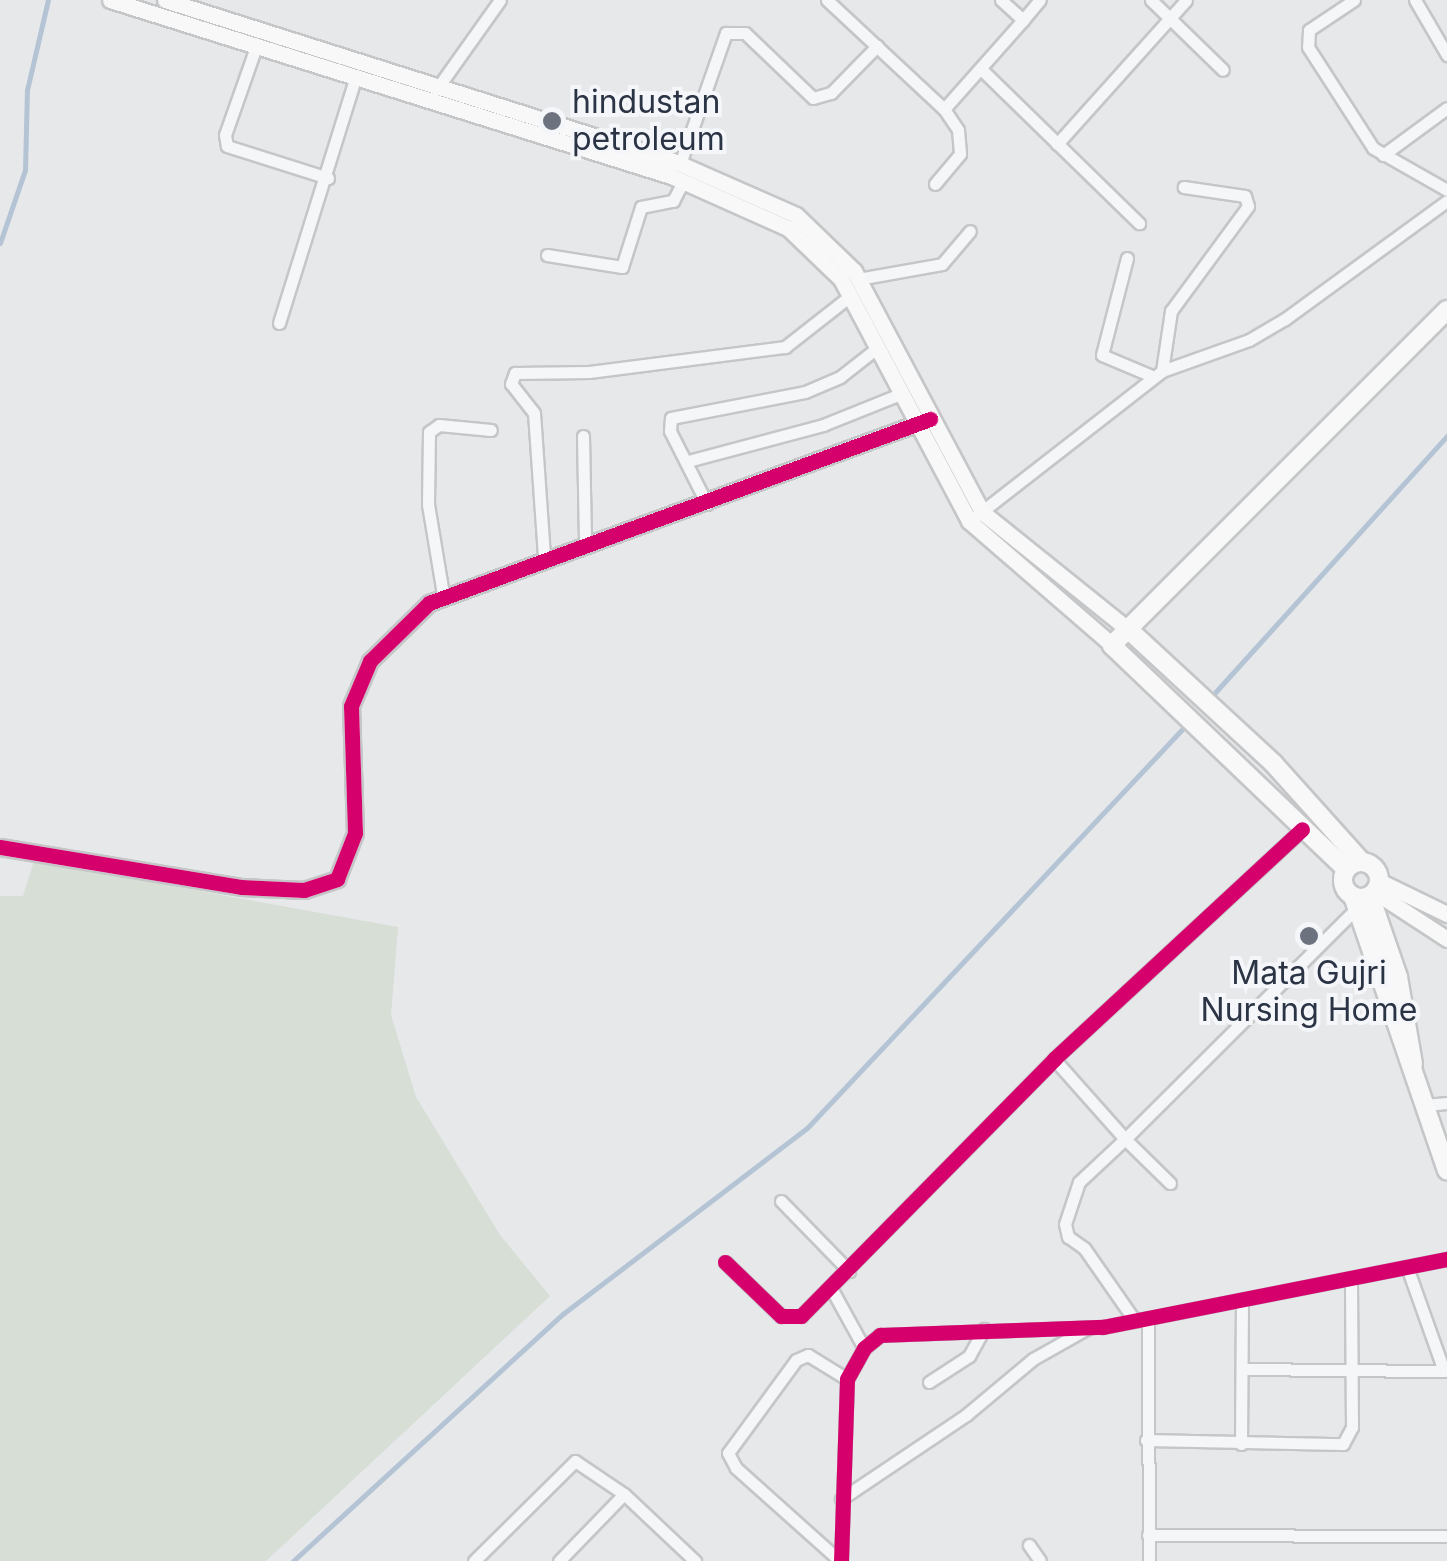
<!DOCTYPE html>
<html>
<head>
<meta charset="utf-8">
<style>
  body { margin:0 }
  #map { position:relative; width:1447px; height:1561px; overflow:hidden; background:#e6e8ea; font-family:Inter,sans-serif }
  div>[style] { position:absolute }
  .green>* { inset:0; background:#d6ded6 }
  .stream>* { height:5px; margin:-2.5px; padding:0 2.5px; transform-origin:2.5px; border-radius:2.5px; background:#b4c4d5 }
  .roads { filter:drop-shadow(2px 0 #c4c6c8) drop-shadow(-2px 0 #c4c6c8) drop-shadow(0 2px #c4c6c8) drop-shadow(0 -2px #c4c6c8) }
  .street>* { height:11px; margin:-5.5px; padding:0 5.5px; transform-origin:5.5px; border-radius:5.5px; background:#f5f6f7 }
  .secondary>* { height:15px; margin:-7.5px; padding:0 7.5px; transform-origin:7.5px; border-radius:7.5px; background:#f8f8f8 }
  .primary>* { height:18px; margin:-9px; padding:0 9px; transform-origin:9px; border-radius:9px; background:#f8f8f8 }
  .primary>.ring { margin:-9px; padding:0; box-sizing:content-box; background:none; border:18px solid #f8f8f8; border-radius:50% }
  .cycleway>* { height:15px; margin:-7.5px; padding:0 7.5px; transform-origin:7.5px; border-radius:7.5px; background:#d6006c }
  .dots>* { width:28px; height:28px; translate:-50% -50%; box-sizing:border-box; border:5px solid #f4f6f9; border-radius:50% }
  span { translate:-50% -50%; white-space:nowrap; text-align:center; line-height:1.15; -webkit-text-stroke:8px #f4f6f9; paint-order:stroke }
  .poi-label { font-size:32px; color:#2b3445 }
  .left { translate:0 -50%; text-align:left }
</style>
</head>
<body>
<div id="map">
  <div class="green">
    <i style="clip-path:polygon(34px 861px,398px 927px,391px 1015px,416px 1097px,500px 1235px,550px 1296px,266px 1561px,0 1561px,0 896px,23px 896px)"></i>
  </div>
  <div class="stream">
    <i style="left:0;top:243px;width:77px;rotate:-71.1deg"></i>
    <i style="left:25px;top:170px;width:80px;rotate:-88.6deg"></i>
    <i style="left:27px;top:90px;width:92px;rotate:-76.9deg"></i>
    <i style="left:1211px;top:697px;width:352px;rotate:-47.9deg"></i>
    <i style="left:293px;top:1561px;width:367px;rotate:-42.5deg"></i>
    <i style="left:564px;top:1313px;width:305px;rotate:-37.3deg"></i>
    <i style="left:807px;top:1128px;width:555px;rotate:-46.75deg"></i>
  </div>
  <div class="roads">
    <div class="street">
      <i style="left:827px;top:0;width:160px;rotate:43deg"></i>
      <i style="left:944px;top:109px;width:25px;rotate:56deg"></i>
      <i style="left:958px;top:130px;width:24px;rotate:85deg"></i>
      <i style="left:960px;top:154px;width:39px;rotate:130deg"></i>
      <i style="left:1001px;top:0;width:30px;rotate:42deg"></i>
      <i style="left:1023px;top:20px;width:26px;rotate:-50deg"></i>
      <i style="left:1151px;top:0;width:100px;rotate:44.2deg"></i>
      <i style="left:1354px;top:0;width:54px;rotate:146.3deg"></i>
      <i style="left:1309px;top:30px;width:17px;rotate:93deg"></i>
      <i style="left:1308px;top:47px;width:120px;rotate:57.2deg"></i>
      <i style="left:1373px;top:148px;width:85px;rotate:29.6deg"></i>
      <i style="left:1415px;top:0;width:64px;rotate:59.8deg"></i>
      <i style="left:257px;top:44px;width:96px;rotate:109.4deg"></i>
      <i style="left:225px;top:135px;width:11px;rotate:80deg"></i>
      <i style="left:227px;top:146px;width:106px;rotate:17.6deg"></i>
      <i style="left:981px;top:69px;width:221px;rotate:44.3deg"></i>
      <i style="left:436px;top:90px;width:110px;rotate:-54.6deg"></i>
      <i style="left:944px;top:109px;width:119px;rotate:-48.4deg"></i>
      <i style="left:1057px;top:144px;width:193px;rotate:-48.1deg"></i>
      <i style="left:1383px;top:155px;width:79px;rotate:-36.3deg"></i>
      <i style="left:680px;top:164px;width:139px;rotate:-70.7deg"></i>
      <i style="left:726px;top:33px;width:19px"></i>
      <i style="left:745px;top:33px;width:94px;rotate:43.7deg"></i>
      <i style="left:813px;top:98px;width:19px;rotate:-16deg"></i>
      <i style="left:831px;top:93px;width:66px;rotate:-45.6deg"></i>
      <i style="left:547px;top:255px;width:76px;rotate:9.1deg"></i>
      <i style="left:622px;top:267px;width:63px;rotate:-72.4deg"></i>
      <i style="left:641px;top:207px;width:33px;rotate:-11deg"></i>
      <i style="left:673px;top:201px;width:22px;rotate:-63deg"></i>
      <i style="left:1127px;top:258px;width:100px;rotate:104.5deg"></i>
      <i style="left:1102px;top:355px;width:56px;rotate:22.9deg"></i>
      <i style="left:858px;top:279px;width:85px;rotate:-10.1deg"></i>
      <i style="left:942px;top:264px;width:43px;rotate:-49.7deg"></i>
      <i style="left:279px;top:323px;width:256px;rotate:-72.7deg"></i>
      <i style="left:1162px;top:371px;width:61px;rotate:-81.5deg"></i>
      <i style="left:1171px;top:311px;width:130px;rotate:-53.7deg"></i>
      <i style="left:1248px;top:206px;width:10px;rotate:-107deg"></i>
      <i style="left:1245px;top:196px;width:62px;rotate:-171.6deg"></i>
      <i style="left:583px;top:436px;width:109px;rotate:88.9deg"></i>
      <i style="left:688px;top:461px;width:140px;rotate:-14.9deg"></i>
      <i style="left:823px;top:425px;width:83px;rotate:-21.9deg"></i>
      <i style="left:707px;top:504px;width:82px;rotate:-116.9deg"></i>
      <i style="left:670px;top:431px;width:13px;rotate:-86deg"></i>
      <i style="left:671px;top:418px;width:136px;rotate:-11deg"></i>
      <i style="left:805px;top:392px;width:38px;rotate:-23deg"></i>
      <i style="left:840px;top:377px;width:47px;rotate:-38.1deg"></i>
      <i style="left:976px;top:516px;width:236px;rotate:-37.9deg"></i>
      <i style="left:1162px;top:371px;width:92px;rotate:-19.6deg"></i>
      <i style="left:1249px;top:340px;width:42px;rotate:-30.3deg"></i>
      <i style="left:1285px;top:319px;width:200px;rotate:-36.1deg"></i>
      <i style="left:544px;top:556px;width:143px;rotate:-94deg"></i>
      <i style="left:534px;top:413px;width:37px;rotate:-128deg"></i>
      <i style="left:511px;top:384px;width:12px;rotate:-70deg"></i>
      <i style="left:515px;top:373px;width:74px;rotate:-0.8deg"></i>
      <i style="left:589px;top:372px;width:198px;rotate:-7.3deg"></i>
      <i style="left:785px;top:347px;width:83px;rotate:-38.1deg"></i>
      <i style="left:443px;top:594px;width:91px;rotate:-99.5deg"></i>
      <i style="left:428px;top:504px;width:72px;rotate:-89.2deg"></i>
      <i style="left:429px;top:432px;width:12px;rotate:-35deg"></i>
      <i style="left:439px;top:425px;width:52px;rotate:5.5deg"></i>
      <i style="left:1054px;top:1059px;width:107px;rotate:48.4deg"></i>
      <i style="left:1125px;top:1139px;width:326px;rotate:-44.9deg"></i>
      <i style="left:1425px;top:1105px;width:22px;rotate:-5deg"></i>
      <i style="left:781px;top:1201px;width:98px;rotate:45.8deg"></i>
      <i style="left:725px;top:1262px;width:78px;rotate:44deg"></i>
      <i style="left:781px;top:1316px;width:20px"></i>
      <i style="left:801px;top:1316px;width:361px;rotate:-45.4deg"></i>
      <i style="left:1054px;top:1059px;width:338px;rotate:-42.8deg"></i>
      <i style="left:1407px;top:1267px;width:110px;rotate:70.4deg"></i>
      <i style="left:831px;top:1288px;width:68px;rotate:61.2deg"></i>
      <i style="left:1148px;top:1318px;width:243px;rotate:89.8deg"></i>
      <i style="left:1135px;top:1321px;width:89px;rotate:-124.9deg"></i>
      <i style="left:1084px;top:1248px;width:19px;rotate:-145deg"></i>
      <i style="left:1068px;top:1237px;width:13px;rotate:-103deg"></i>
      <i style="left:1065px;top:1224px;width:44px;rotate:-71.6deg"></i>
      <i style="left:1079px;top:1182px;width:63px;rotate:-43.1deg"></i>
      <i style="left:1125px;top:1139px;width:63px;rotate:44.4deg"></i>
      <i style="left:1242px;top:1369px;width:205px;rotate:0.6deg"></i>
      <i style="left:929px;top:1382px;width:48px;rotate:-33deg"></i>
      <i style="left:969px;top:1356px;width:31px;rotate:-61deg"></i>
      <i style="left:1146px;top:1440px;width:197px;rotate:1.2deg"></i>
      <i style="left:1343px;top:1444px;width:19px;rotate:-62deg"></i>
      <i style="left:1352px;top:1427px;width:149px;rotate:-90.4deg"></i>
      <i style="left:1241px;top:1444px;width:144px;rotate:-89.6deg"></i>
      <i style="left:841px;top:1499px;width:151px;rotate:-33.9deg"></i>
      <i style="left:966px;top:1415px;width:87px;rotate:-39.9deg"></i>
      <i style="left:1033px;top:1359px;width:63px;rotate:-29.4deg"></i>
      <i style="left:1148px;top:1535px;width:299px;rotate:0.2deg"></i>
      <i style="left:1029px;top:1545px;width:19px;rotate:55deg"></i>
      <i style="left:474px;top:1561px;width:142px;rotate:-44.7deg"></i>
      <i style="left:575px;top:1461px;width:59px;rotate:34deg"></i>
      <i style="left:624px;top:1494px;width:98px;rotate:43.3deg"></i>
      <i style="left:559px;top:1561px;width:93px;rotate:-45.9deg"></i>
      <i style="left:840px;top:1561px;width:140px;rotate:-138.2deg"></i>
      <i style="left:736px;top:1468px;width:17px;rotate:-118deg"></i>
      <i style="left:728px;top:1453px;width:115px;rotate:-53.8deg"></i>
      <i style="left:796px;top:1360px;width:13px;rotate:-23deg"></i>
      <i style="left:808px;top:1355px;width:46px;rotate:31.6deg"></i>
      <i style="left:841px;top:1561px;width:182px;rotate:-88.1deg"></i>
      <i style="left:847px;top:1379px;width:35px;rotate:-61deg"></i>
      <i style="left:864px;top:1348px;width:21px;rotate:-39deg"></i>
      <i style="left:880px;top:1335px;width:223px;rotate:-2.1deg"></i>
      <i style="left:1103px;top:1327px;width:351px;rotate:-11.2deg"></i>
    </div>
    <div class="secondary">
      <i style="left:110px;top:0;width:588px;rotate:17.42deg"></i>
      <i style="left:671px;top:176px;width:128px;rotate:24deg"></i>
      <i style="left:788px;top:228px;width:74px;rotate:43.9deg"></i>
      <i style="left:841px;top:279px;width:274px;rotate:62.1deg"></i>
      <i style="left:969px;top:521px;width:189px;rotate:40.9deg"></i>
      <i style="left:165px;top:0;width:536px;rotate:17.59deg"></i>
      <i style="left:676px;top:162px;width:131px;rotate:23.8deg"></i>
      <i style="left:796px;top:215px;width:81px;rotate:44deg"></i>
      <i style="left:854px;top:271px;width:273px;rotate:62deg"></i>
      <i style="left:982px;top:512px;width:189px;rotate:38.8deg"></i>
      <i style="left:0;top:847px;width:244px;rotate:9.4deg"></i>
      <i style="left:241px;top:887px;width:63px;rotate:2.7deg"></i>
      <i style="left:304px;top:890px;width:35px;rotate:-18deg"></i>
      <i style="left:337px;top:879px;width:49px;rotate:-68.6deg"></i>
      <i style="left:355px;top:833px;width:127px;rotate:-91.8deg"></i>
      <i style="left:351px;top:706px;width:49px;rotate:-67.1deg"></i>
      <i style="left:370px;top:661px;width:83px;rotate:-44.5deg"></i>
      <i style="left:429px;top:603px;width:524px;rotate:-20.2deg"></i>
      <i style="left:1379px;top:881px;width:76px;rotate:25.9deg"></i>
      <i style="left:1375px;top:892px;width:86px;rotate:33.1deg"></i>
    </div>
    <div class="primary">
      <i style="left:1129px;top:630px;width:196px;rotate:42.7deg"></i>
      <i style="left:1273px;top:763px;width:132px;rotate:48.1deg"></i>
      <i class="ring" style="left:1343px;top:862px;width:18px;height:18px"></i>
      <i style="left:1346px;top:869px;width:324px;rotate:-136.3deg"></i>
      <i style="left:1112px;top:645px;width:474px;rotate:-45deg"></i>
      <i style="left:1353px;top:896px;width:290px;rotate:71.1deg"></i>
      <i style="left:1370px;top:896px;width:86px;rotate:70.9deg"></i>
      <i style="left:1398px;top:977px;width:88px;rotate:80.2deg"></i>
    </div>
  </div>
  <div class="cycleway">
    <i style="left:0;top:847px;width:244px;rotate:9.4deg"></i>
    <i style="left:241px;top:887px;width:63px;rotate:2.7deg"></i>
    <i style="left:304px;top:890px;width:35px;rotate:-18deg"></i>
    <i style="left:337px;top:879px;width:49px;rotate:-68.6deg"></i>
    <i style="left:355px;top:833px;width:127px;rotate:-91.8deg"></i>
    <i style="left:351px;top:706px;width:49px;rotate:-67.1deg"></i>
    <i style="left:370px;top:661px;width:83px;rotate:-44.5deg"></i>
    <i style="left:429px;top:603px;width:534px;rotate:-20.17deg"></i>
    <i style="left:725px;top:1262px;width:78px;rotate:44deg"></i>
    <i style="left:781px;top:1316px;width:20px"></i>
    <i style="left:801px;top:1316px;width:361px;rotate:-45.4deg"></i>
    <i style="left:1054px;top:1059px;width:338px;rotate:-42.8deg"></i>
    <i style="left:841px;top:1561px;width:182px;rotate:-88.1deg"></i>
    <i style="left:847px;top:1379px;width:35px;rotate:-61deg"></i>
    <i style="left:864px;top:1348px;width:21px;rotate:-39deg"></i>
    <i style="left:880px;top:1335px;width:223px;rotate:-2.1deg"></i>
    <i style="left:1103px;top:1327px;width:351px;rotate:-11.2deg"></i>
  </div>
  <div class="dots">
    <i style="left:552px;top:121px;background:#6c737f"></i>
    <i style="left:1309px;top:936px;background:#6c737f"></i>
  </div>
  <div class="poi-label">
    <span class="left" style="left:572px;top:121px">hindustan<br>petroleum</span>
    <span style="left:1309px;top:992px">Mata Gujri<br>Nursing Home</span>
  </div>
</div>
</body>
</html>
